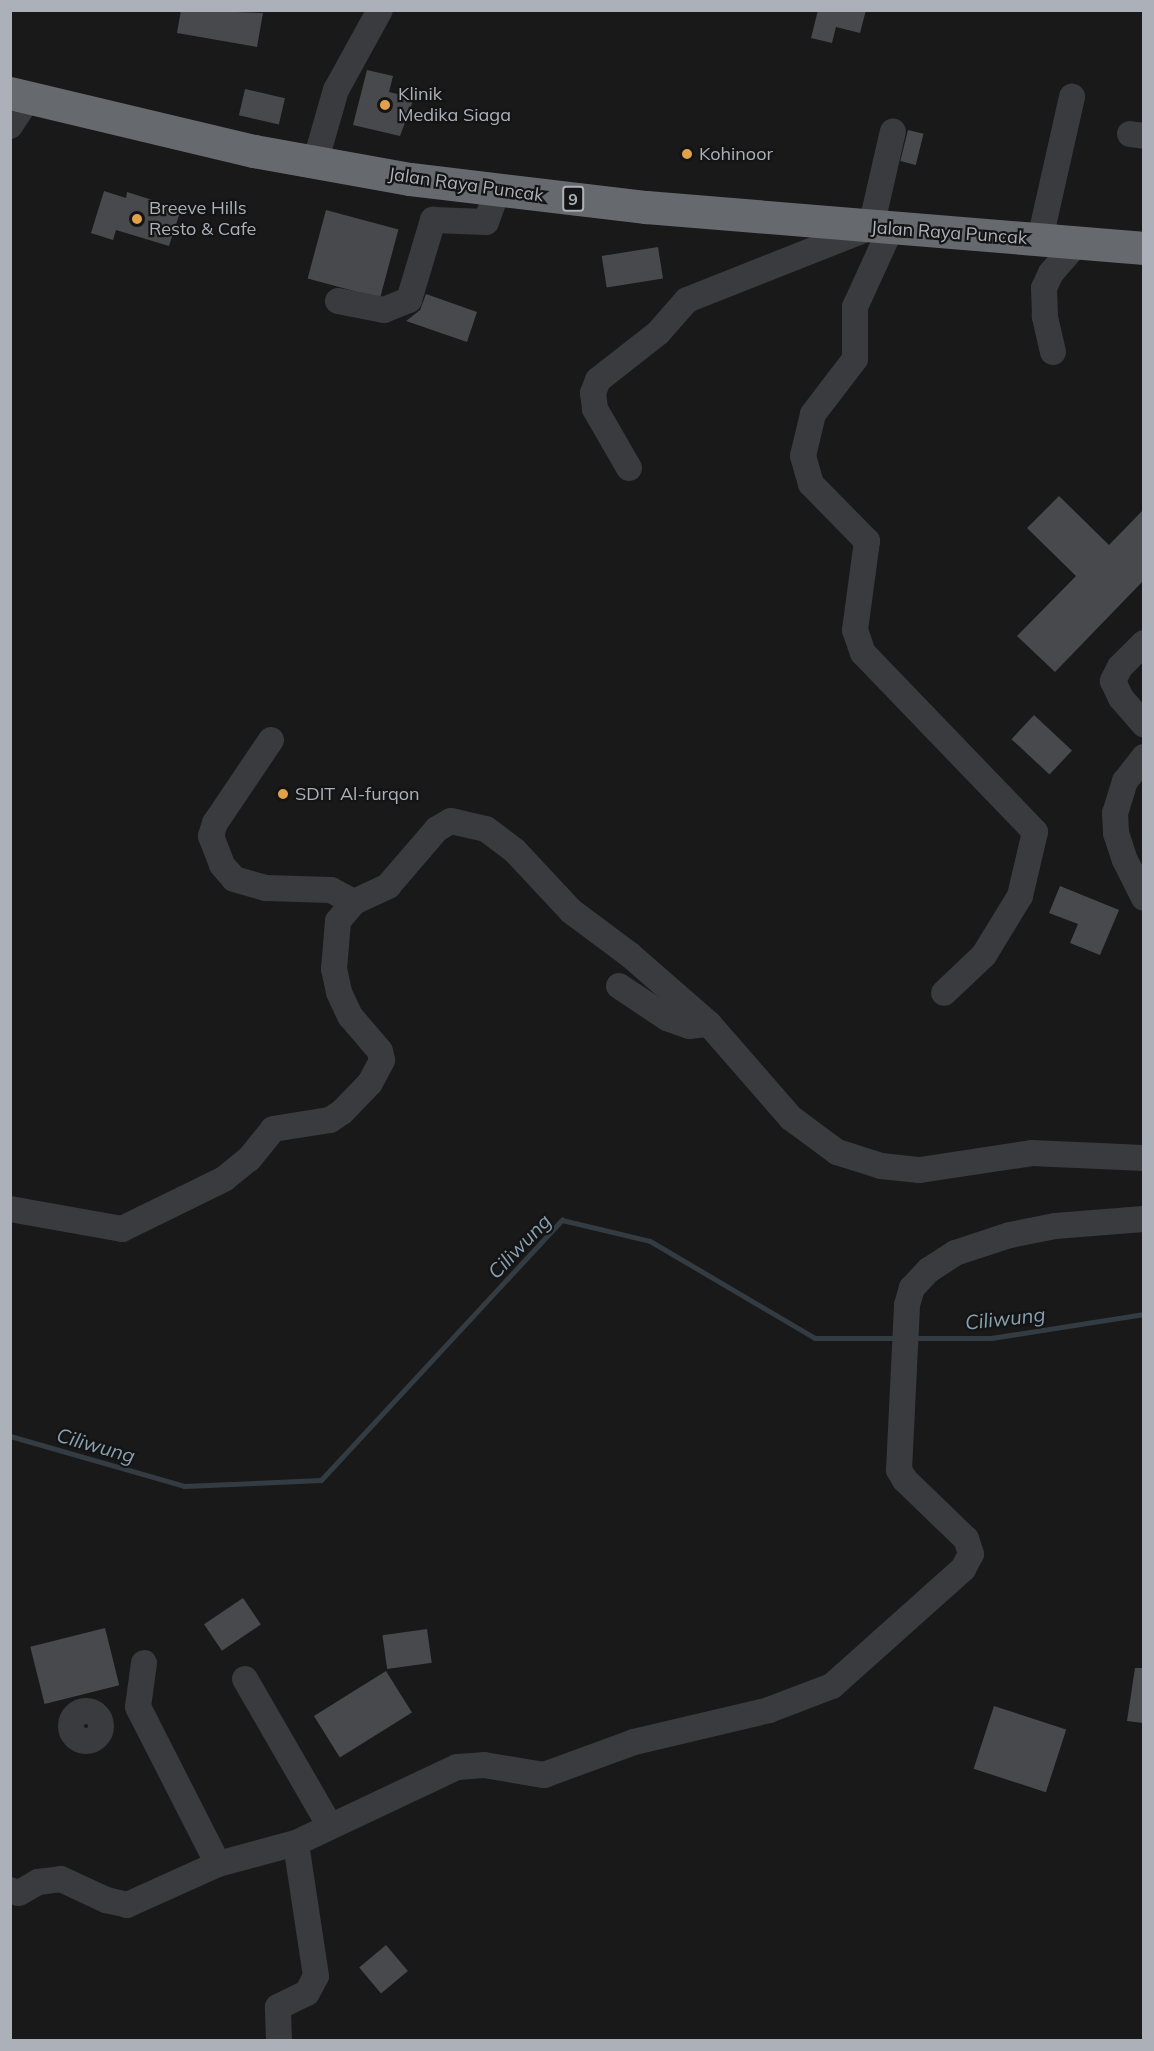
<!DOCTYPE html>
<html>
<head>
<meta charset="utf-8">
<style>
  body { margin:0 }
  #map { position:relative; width:1154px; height:2051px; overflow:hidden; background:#19191a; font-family:Mulish,sans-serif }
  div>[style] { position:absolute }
  .stream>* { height:5px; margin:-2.5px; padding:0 2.5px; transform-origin:2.5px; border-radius:2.5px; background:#333c42 }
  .building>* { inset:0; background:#48494d; transform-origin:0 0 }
  .minor>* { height:26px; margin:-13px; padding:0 13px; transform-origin:13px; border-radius:13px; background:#3a3b3f }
  .minor>.ring { margin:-13px; padding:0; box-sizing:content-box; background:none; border:26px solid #3a3b3f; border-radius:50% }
  .highway>* { height:33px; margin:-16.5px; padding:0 16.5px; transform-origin:16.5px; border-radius:16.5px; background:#666a6f }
  .dots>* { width:16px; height:16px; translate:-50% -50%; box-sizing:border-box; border:3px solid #141415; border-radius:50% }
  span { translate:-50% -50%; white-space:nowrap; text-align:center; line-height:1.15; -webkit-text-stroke:4.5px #141415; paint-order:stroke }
  .shield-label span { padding:2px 4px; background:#141415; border:2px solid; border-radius:4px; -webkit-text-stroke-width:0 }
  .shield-label { font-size:16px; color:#acb1b9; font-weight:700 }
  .poi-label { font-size:18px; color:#acb1b9 }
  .left { translate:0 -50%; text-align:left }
  .street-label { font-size:18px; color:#acb1b9 }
  .water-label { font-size:20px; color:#87a0b0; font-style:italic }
  .frame { position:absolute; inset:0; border:12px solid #acb1b9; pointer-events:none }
</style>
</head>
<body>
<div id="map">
  <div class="stream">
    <i style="left:913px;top:1338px;width:78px"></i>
    <i style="left:991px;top:1338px;width:155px;rotate:-8.9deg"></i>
    <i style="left:10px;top:1436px;width:181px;rotate:16deg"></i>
    <i style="left:184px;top:1486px;width:137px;rotate:-2.5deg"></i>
    <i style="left:321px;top:1480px;width:355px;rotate:-47.2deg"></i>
    <i style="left:562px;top:1220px;width:90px;rotate:13.4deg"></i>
    <i style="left:650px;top:1241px;width:191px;rotate:30.5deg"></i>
    <i style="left:815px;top:1338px;width:82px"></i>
  </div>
  <div class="building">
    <i style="clip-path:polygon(181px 10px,263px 13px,257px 47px,177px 33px)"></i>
    <i style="clip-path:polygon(818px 10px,866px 10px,860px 33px,836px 27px,832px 43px,811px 38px)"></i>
    <i style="clip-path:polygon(367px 70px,393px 76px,389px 92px,414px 98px,400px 136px,353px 125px)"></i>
    <i style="left:245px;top:89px;width:41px;height:27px;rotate:13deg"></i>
    <i style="left:908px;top:130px;width:16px;height:32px;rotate:14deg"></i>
    <i style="clip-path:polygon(104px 191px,126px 198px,127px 192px,181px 209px,169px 246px,116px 230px,113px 240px,91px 233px)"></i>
    <i style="left:326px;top:210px;width:75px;height:71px;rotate:15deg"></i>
    <i style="left:658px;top:247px;width:32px;height:57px;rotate:81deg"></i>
    <i style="clip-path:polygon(426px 294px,477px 312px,467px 342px,406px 321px,420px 310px)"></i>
    <i style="clip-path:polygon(1059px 496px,1109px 545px,1143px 510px,1143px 581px,1055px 672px,1017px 636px,1076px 576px,1027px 528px)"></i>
    <i style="left:1034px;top:715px;width:52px;height:33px;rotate:43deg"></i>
    <i style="clip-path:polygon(1060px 886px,1119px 910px,1100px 955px,1070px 943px,1078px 924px,1049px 913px)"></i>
    <i style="left:243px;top:1598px;width:32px;height:47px;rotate:56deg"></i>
    <i style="left:105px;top:1628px;width:59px;height:77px;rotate:76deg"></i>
    <i style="left:427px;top:1629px;width:34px;height:45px;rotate:82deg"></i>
    <i style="clip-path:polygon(1135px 1668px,1143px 1668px,1143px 1723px,1127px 1721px)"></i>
    <i style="left:386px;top:1671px;width:49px;height:85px;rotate:58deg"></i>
    <i style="left:994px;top:1706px;width:76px;height:66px;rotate:18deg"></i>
    <i style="left:386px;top:1945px;width:34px;height:35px;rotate:50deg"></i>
  </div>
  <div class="minor">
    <i style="left:10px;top:126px;width:33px;rotate:-57deg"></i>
    <i style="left:1130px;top:134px;width:14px;rotate:8deg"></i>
    <i style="left:315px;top:163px;width:76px;rotate:-74deg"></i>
    <i style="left:336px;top:90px;width:91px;rotate:-61.2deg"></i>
    <i style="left:891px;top:228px;width:87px;rotate:114.5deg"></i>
    <i style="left:855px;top:307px;width:52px;rotate:90deg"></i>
    <i style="left:855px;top:359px;width:69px;rotate:127.4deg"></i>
    <i style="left:813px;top:414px;width:43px;rotate:103.4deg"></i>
    <i style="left:803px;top:456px;width:29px;rotate:74deg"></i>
    <i style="left:811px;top:484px;width:80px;rotate:45.5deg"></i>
    <i style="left:867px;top:541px;width:90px;rotate:97.7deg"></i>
    <i style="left:855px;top:630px;width:24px;rotate:71deg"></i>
    <i style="left:863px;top:653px;width:248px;rotate:46.1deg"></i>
    <i style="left:1035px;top:832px;width:66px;rotate:103.2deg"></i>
    <i style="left:1020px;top:896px;width:69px;rotate:121.4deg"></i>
    <i style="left:984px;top:955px;width:55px;rotate:136.5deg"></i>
    <i style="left:1040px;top:239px;width:146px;rotate:-77.3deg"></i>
    <i style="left:338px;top:301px;width:47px;rotate:11.1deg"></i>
    <i style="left:384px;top:310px;width:27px;rotate:-22deg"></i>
    <i style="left:409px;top:300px;width:84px;rotate:-73.3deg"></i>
    <i style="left:433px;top:220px;width:53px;rotate:2.2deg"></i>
    <i style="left:486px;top:222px;width:33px;rotate:-70deg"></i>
    <i style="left:1053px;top:352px;width:37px;rotate:-103deg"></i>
    <i style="left:1045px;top:316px;width:28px;rotate:-92deg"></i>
    <i style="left:1044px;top:288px;width:17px;rotate:-65deg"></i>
    <i style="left:1051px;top:273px;width:41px;rotate:-48.9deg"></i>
    <i style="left:629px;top:468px;width:68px;rotate:-120deg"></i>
    <i style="left:595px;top:409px;width:16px;rotate:-97deg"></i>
    <i style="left:593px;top:393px;width:14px;rotate:-69deg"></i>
    <i style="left:598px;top:380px;width:76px;rotate:-38.1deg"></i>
    <i style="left:658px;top:333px;width:44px;rotate:-48.7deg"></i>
    <i style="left:687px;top:300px;width:198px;rotate:-21.6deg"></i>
    <i style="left:871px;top:227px;width:98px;rotate:-77.1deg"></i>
    <i style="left:1144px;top:643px;width:34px;rotate:135deg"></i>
    <i style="left:1120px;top:667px;width:16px;rotate:117deg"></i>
    <i style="left:1113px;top:681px;width:19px;rotate:65deg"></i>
    <i style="left:1121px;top:698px;width:35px;rotate:49deg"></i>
    <i style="left:271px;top:740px;width:100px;rotate:124deg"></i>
    <i style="left:215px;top:823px;width:14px;rotate:107deg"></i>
    <i style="left:211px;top:836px;width:31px;rotate:69deg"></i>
    <i style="left:222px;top:865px;width:18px;rotate:49deg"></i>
    <i style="left:234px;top:879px;width:33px;rotate:16deg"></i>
    <i style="left:266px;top:888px;width:65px;rotate:1.8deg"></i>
    <i style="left:331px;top:890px;width:26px;rotate:28deg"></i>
    <i style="left:1144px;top:757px;width:31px;rotate:128deg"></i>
    <i style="left:1125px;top:781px;width:34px;rotate:107deg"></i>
    <i style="left:1115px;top:813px;width:20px;rotate:87deg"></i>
    <i style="left:1116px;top:833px;width:28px;rotate:72deg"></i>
    <i style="left:1125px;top:860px;width:42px;rotate:63.4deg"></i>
    <i style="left:619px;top:986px;width:58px;rotate:33.7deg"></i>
    <i style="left:667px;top:1018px;width:23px;rotate:20deg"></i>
    <i style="left:689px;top:1026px;width:20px;rotate:-6deg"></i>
    <i style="left:10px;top:1209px;width:114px;rotate:10.1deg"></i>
    <i style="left:122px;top:1229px;width:114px;rotate:-26.1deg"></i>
    <i style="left:224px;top:1179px;width:32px;rotate:-39deg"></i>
    <i style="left:249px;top:1159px;width:38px;rotate:-51deg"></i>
    <i style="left:273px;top:1129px;width:58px;rotate:-9deg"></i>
    <i style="left:330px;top:1120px;width:14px;rotate:-34deg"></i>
    <i style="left:342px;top:1112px;width:40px;rotate:-46deg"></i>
    <i style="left:370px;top:1083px;width:26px;rotate:-62deg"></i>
    <i style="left:382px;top:1060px;width:9px;rotate:-103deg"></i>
    <i style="left:380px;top:1051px;width:46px;rotate:-130.6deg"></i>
    <i style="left:350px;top:1016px;width:26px;rotate:-115deg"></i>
    <i style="left:339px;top:992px;width:24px;rotate:-102deg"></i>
    <i style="left:334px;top:969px;width:48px;rotate:-85.2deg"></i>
    <i style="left:338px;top:921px;width:25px;rotate:-50deg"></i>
    <i style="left:354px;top:902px;width:38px;rotate:-25deg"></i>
    <i style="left:388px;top:886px;width:75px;rotate:-49.3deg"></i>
    <i style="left:437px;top:829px;width:16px;rotate:-30deg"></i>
    <i style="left:451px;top:821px;width:36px;rotate:13deg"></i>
    <i style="left:486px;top:829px;width:35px;rotate:37deg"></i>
    <i style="left:514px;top:850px;width:83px;rotate:46.9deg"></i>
    <i style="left:571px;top:911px;width:74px;rotate:36.7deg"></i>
    <i style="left:630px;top:955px;width:105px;rotate:41.1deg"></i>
    <i style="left:709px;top:1024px;width:125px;rotate:48.9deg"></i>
    <i style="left:791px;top:1118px;width:57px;rotate:36.5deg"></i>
    <i style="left:837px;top:1152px;width:46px;rotate:17.7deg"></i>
    <i style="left:881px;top:1166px;width:39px;rotate:6deg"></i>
    <i style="left:920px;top:1170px;width:113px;rotate:-8.6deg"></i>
    <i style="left:1032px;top:1153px;width:112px;rotate:2.6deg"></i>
    <i style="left:144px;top:1663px;width:44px;rotate:97.8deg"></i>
    <i style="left:138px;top:1707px;width:176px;rotate:63deg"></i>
    <i style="left:245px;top:1679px;width:170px;rotate:60deg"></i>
    <i class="ring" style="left:71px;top:1711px;width:4px;height:4px"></i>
    <i style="left:10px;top:1890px;width:9px;rotate:18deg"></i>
    <i style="left:19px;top:1893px;width:22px;rotate:-30deg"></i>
    <i style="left:38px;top:1882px;width:23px;rotate:-7deg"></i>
    <i style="left:61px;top:1879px;width:50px;rotate:25deg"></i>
    <i style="left:106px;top:1900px;width:22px;rotate:13deg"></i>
    <i style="left:127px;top:1905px;width:100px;rotate:-24.3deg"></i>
    <i style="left:218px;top:1864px;width:81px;rotate:-15.1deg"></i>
    <i style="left:296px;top:1843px;width:178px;rotate:-25.3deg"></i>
    <i style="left:457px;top:1767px;width:27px;rotate:-4deg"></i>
    <i style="left:484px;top:1765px;width:61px;rotate:9.5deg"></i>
    <i style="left:544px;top:1775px;width:96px;rotate:-20.1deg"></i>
    <i style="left:634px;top:1742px;width:139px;rotate:-13.3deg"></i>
    <i style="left:769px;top:1710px;width:67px;rotate:-20.9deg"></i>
    <i style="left:832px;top:1686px;width:176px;rotate:-41.8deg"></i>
    <i style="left:963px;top:1569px;width:17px;rotate:-62deg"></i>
    <i style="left:971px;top:1554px;width:16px;rotate:-108deg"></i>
    <i style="left:966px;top:1539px;width:85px;rotate:-136deg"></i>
    <i style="left:905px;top:1480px;width:12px;rotate:-121deg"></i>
    <i style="left:899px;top:1470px;width:165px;rotate:-87.2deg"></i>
    <i style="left:907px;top:1305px;width:18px;rotate:-74deg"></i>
    <i style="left:912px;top:1288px;width:25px;rotate:-47deg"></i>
    <i style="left:929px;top:1270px;width:31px;rotate:-33deg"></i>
    <i style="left:955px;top:1253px;width:58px;rotate:-18.1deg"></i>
    <i style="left:1010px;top:1235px;width:46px;rotate:-11.3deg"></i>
    <i style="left:1055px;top:1226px;width:89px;rotate:-4.5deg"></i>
    <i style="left:279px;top:2040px;width:33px;rotate:-92deg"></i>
    <i style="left:278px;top:2007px;width:32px;rotate:-26deg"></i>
    <i style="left:307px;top:1993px;width:19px;rotate:-62deg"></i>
    <i style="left:316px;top:1976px;width:134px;rotate:-98.6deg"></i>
  </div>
  <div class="highway">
    <i style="left:10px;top:93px;width:251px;rotate:13.4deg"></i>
    <i style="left:254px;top:151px;width:158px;rotate:10.2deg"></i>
    <i style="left:410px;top:179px;width:238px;rotate:6.8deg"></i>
    <i style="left:646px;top:207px;width:500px;rotate:4.7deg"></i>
  </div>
  <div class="dots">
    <i style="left:385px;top:105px;background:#e0a14b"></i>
    <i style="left:687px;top:154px;background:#e0a14b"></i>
    <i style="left:137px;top:219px;background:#e0a14b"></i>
    <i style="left:283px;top:794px;background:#e0a14b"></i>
  </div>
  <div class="shield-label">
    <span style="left:573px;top:199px">9</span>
  </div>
  <div class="poi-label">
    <span class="left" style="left:398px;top:105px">Klinik<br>Medika Siaga</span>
    <span class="left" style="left:699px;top:154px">Kohinoor</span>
    <span class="left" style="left:149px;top:219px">Breeve Hills<br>Resto &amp; Cafe</span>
    <span class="left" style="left:295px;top:794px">SDIT Al-furqon</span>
  </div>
  <div class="street-label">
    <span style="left:466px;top:185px;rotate:8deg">Jalan Raya Puncak</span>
    <span style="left:949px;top:233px;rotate:4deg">Jalan Raya Puncak</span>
  </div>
  <div class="water-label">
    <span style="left:519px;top:1246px;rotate:-46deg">Ciliwung</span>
    <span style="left:1005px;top:1318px;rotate:-6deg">Ciliwung</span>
    <span style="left:96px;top:1445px;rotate:16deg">Ciliwung</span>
  </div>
  <div class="frame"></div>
</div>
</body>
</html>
